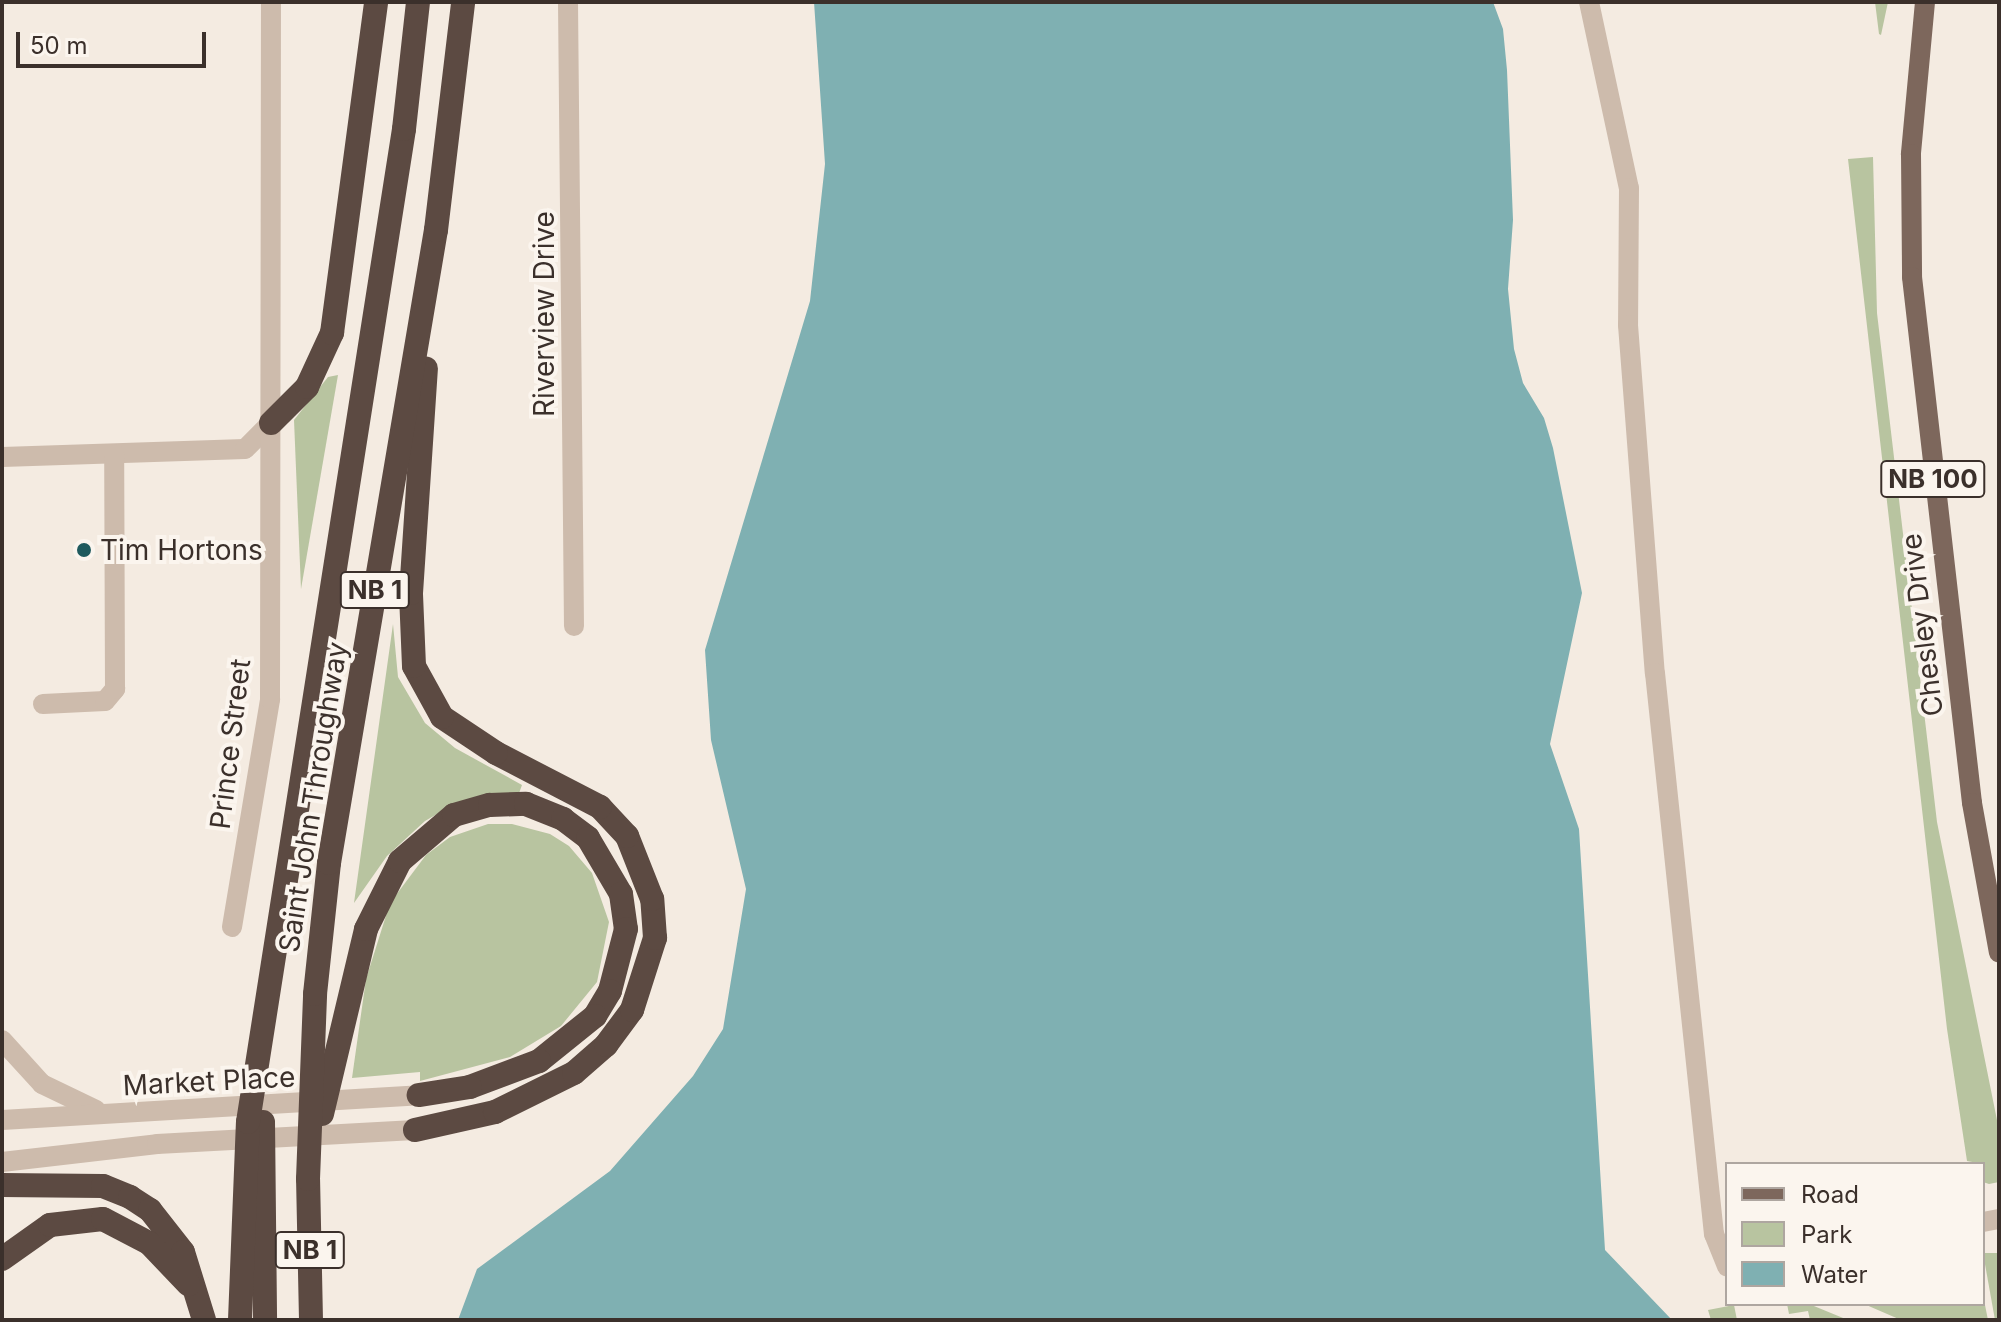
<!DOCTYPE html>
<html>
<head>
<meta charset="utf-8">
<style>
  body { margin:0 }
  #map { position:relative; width:2001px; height:1322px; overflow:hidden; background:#f4ebe1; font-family:Inter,sans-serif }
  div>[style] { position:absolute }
  .green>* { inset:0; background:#b8c4a0 }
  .water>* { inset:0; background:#7fb0b2 }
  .minor>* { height:20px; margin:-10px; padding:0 10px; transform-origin:10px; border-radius:10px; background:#cdbbac }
  .major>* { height:20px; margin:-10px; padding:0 10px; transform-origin:10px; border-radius:10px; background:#7d675c }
  .highway>* { height:24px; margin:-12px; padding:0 12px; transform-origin:12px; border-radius:12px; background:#5c4a42 }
  .dots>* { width:22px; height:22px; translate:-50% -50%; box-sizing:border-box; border:4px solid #fbf5ee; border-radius:50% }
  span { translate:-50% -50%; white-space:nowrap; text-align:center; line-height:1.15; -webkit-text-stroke:8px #fbf5ee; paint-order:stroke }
  .shield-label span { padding:2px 6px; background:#fbf5ee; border:2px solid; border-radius:6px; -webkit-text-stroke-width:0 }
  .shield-label { font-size:26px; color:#3b302b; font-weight:700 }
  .street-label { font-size:28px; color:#3b302b }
  .poi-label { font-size:28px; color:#3b302b }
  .left { translate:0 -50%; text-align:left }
  .frame { position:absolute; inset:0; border:4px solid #3b302b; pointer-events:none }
  .legend { position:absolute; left:1725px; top:1162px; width:260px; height:144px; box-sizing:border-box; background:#fbf5ee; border:2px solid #aea6a0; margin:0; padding:10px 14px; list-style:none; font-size:24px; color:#3b302b }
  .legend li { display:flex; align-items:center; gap:16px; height:40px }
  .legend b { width:40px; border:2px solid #aea6a0 }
  .scale { position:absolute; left:16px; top:32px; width:190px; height:36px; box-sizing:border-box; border:4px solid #3b302b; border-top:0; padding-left:10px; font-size:24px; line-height:28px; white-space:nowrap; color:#3b302b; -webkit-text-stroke:6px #fbf5ee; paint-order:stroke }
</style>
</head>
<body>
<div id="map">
  <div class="green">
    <i style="clip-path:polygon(1875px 2px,1888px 2px,1881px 35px,1879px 34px)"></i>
    <i style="clip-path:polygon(1873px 157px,1877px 313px,1937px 822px,1999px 1130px,1999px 1182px,1989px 1184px,1983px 1182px,1983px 1164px,1967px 1161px,1947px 1029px,1848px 159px)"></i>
    <i style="clip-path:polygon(338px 375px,301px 589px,294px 420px,328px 377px)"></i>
    <i style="clip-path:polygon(393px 624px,398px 677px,425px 723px,455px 748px,522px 785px,518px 796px,458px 802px,425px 821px,387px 856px,354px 903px)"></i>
    <i style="clip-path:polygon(488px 824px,512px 824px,550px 834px,569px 846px,592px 873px,609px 922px,597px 982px,561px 1026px,510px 1057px,420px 1081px,420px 1072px,352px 1078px,366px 979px,390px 903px,426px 855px,450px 837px)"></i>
    <i style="clip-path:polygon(1983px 1253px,1999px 1253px,1999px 1320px,1995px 1320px)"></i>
    <i style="clip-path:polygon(1983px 1295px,1988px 1320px,1901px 1320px,1864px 1304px,1983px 1304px)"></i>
    <i style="clip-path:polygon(1787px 1304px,1809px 1304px,1848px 1320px,1810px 1320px,1808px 1311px,1789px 1314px)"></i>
    <i style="clip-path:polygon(1734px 1305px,1737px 1320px,1711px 1320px,1708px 1310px)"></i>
  </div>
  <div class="water">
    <i style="clip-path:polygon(814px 2px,1493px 2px,1503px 29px,1507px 70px,1513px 220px,1508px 289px,1514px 349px,1523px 383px,1544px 418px,1553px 448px,1582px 593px,1550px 744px,1579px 829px,1605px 1250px,1672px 1320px,458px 1320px,477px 1269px,610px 1171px,693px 1076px,723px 1029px,746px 889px,711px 740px,705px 650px,810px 301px,825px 164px)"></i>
  </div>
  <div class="minor">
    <i style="left:568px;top:2px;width:624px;rotate:89.45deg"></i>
    <i style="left:1589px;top:2px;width:190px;rotate:77.9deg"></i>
    <i style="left:1629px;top:188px;width:137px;rotate:90.4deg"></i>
    <i style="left:1628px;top:325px;width:349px;rotate:85.6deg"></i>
    <i style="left:1655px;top:673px;width:564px;rotate:84deg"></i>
    <i style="left:1714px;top:1234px;width:35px;rotate:68deg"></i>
    <i style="left:2px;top:457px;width:243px;rotate:-1.9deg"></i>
    <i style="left:245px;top:449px;width:37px;rotate:-45deg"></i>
    <i style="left:43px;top:704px;width:62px;rotate:-2.8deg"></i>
    <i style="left:105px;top:701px;width:16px;rotate:-50deg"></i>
    <i style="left:115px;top:689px;width:235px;rotate:-90.2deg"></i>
    <i style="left:232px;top:927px;width:231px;rotate:-80.5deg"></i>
    <i style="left:270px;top:699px;width:697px;rotate:-89.92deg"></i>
    <i style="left:2px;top:1040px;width:59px;rotate:47.7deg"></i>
    <i style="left:42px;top:1084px;width:60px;rotate:25.7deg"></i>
    <i style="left:2px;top:1120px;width:418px;rotate:-3.4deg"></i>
    <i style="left:2px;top:1162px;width:156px;rotate:-6.6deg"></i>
    <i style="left:157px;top:1144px;width:258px;rotate:-3.1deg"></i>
    <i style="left:1983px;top:1222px;width:16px;rotate:-11deg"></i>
  </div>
  <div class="major">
    <i style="left:1925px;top:2px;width:153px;rotate:95.3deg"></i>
    <i style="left:1911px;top:154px;width:123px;rotate:89.5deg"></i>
    <i style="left:1912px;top:277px;width:529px;rotate:83.49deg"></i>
    <i style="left:1972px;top:803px;width:152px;rotate:79.8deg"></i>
  </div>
  <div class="highway">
    <i style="left:271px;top:423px;width:51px;rotate:-45deg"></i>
    <i style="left:307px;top:387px;width:60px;rotate:-65.2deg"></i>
    <i style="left:332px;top:333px;width:334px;rotate:-82.4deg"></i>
    <i style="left:322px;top:1114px;width:190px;rotate:-76.6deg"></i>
    <i style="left:366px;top:929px;width:76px;rotate:-63.4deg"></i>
    <i style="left:400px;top:861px;width:71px;rotate:-40.4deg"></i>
    <i style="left:454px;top:815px;width:37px;rotate:-16deg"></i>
    <i style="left:490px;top:805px;width:36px;rotate:-2deg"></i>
    <i style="left:526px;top:804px;width:40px;rotate:22deg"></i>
    <i style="left:563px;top:819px;width:31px;rotate:37deg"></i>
    <i style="left:588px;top:838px;width:65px;rotate:59.5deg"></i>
    <i style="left:621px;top:894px;width:35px;rotate:82deg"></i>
    <i style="left:626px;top:929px;width:64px;rotate:104.5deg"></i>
    <i style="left:610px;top:991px;width:29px;rotate:121deg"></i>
    <i style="left:595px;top:1016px;width:72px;rotate:141.2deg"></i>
    <i style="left:539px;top:1061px;width:74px;rotate:159.4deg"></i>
    <i style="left:470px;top:1087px;width:52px;rotate:171.1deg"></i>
    <i style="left:263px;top:1122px;width:198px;rotate:89.4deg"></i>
    <i style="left:415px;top:1130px;width:82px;rotate:-12.7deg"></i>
    <i style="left:495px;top:1112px;width:88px;rotate:-26.3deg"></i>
    <i style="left:574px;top:1073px;width:43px;rotate:-41.2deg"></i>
    <i style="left:606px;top:1045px;width:44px;rotate:-53.4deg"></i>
    <i style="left:632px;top:1010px;width:76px;rotate:-72.3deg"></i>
    <i style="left:655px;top:938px;width:39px;rotate:-94deg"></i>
    <i style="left:652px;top:899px;width:68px;rotate:-111.6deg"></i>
    <i style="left:627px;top:836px;width:40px;rotate:-133deg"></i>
    <i style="left:600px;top:807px;width:117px;rotate:-152.6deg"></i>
    <i style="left:496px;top:753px;width:65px;rotate:-146.3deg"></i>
    <i style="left:442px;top:717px;width:58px;rotate:-118.8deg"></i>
    <i style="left:414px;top:666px;width:73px;rotate:-92.4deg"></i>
    <i style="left:411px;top:593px;width:225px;rotate:-86.2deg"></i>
    <i style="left:2px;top:1185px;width:101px;rotate:0.6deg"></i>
    <i style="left:103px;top:1186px;width:29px;rotate:22deg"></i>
    <i style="left:130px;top:1197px;width:24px;rotate:33deg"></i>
    <i style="left:150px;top:1210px;width:53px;rotate:51.8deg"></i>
    <i style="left:183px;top:1252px;width:71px;rotate:72.8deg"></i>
    <i style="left:2px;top:1259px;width:59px;rotate:-35.3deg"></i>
    <i style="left:50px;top:1225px;width:53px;rotate:-6.5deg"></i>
    <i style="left:103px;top:1219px;width:52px;rotate:27.6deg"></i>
    <i style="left:149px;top:1243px;width:57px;rotate:46.4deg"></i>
    <i style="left:240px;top:1320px;width:198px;rotate:-87.7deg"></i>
    <i style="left:248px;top:1122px;width:1005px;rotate:-81.07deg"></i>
    <i style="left:404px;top:129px;width:128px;rotate:-83.7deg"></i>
    <i style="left:311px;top:1320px;width:141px;rotate:-91.2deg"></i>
    <i style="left:308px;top:1179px;width:185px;rotate:-87.8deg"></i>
    <i style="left:315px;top:994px;width:132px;rotate:-83.9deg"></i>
    <i style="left:329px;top:863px;width:642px;rotate:-80.41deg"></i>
    <i style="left:436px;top:230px;width:230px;rotate:-83.2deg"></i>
  </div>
  <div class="dots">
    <i style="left:84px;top:550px;background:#1f5a5e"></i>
  </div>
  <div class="shield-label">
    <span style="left:1933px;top:479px">NB 100</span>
    <span style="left:375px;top:590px">NB 1</span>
    <span style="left:310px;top:1250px">NB 1</span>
  </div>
  <div class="street-label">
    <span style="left:544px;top:314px;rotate:-90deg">Riverview Drive</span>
    <span style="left:1922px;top:625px;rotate:-97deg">Chesley Drive</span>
    <span style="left:230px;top:744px;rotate:-83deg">Prince Street</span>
    <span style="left:313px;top:797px;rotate:-81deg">Saint John Throughway</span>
    <span style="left:209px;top:1081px;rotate:-3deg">Market Place</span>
  </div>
  <div class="poi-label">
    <span class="left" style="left:100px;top:550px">Tim Hortons</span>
  </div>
  <div class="frame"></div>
  <ul class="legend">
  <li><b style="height:10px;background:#7d675c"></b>Road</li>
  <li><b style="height:22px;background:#b8c4a0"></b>Park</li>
  <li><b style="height:22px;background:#7fb0b2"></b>Water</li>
  </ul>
  <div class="scale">50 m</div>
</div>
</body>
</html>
